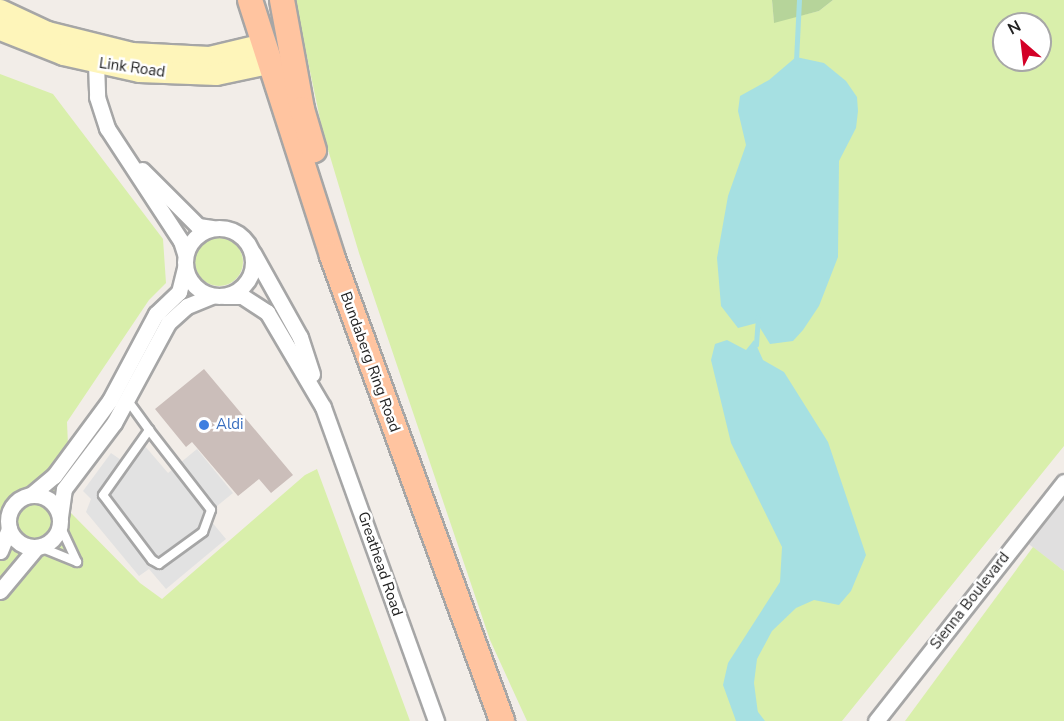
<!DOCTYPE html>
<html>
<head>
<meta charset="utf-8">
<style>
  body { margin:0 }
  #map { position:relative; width:1064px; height:721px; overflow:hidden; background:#f2ede8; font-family:"Nunito Sans",sans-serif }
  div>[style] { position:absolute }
  .residential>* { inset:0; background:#e0dfdf }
  .grass>* { inset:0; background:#d9efab }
  .round { border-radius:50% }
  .forest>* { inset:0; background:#b6d49a }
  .parking>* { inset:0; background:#e2e2e2 }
  .water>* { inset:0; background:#a6e0e2 }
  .stream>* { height:4.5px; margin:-2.25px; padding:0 2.25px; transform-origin:2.25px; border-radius:2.25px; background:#a6e0e2 }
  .building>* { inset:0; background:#cbbeba }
  .roads { filter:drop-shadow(2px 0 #a6a6a6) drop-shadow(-2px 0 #a6a6a6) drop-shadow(0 2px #a6a6a6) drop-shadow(0 -2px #a6a6a6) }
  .service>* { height:8px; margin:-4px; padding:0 4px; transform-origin:4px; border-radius:4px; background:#fff }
  .minor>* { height:15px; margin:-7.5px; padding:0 7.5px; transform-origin:7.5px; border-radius:7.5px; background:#fff }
  .minor>.ring { margin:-7.5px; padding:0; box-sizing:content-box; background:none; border:15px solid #fff; border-radius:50% }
  .secondary>* { height:21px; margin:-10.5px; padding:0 10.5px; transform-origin:10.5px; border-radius:10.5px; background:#fef5ba }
  .primary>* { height:24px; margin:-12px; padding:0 12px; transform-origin:12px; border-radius:12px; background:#ffc4a0 }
  .dots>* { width:16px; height:16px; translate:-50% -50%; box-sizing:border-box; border:3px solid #fff; border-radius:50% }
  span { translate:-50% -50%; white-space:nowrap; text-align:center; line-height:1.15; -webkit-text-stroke:5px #fff; paint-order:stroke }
  .street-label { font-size:15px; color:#222 }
  .shop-label { font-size:15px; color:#366cbe }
  .left { translate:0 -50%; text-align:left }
  .north { position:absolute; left:992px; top:12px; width:60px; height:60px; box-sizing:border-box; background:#fff; border:2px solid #a7a7a7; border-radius:50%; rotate:332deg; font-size:16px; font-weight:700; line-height:24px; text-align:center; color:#222 }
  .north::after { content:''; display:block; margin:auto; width:21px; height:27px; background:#d30027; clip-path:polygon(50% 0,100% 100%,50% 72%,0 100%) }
</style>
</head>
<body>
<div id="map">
  <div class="residential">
    <i style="clip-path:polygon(1064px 485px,1064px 571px,1022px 539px)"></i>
  </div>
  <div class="grass">
    <i style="clip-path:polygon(evenodd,295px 0,772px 0,774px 22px,819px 11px,833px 0,1064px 0,1064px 446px,842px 721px,527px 721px,490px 640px,359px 253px,323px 133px,295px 0,1004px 24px,1040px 24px,1040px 60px,1004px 60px,1004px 24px)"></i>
    <i style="clip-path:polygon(0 74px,53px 94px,163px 239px,166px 283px,149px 300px,67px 422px,71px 513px,140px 583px,162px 599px,305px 475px,317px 469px,410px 721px,0 721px)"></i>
    <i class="round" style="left:195px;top:238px;width:48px;height:48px"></i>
    <i style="clip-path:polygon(1033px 547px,1064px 571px,1064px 721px,905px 721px)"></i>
  </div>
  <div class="forest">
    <i style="clip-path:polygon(772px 0,833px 0,819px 11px,774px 23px)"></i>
  </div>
  <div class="parking">
    <i style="clip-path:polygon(138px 438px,168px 473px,197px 449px,233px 493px,206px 515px,226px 539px,166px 589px,149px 569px,139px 576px,86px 512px,91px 499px,83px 491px,111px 453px,121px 460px)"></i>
  </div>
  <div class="water">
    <i style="clip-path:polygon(796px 57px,824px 63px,846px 81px,857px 97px,858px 111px,856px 128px,839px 161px,838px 257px,819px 306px,803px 330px,793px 341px,770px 344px,757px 323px,738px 328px,721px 306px,717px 258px,728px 196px,746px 145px,738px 111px,740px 96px,769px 80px)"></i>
    <i style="clip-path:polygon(727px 340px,746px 350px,754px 340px,763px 360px,784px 372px,828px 442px,866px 555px,851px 591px,839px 605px,814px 600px,796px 608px,772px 631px,757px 659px,754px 683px,759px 721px,736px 721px,723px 685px,728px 663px,780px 582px,782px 547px,731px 443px,711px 360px,715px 344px)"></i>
  </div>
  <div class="stream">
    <i style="left:796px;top:61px;width:61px;rotate:-87.2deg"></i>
    <i style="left:756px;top:345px;width:27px;rotate:-86deg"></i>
    <i style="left:753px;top:709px;width:15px;rotate:53deg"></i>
  </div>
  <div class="building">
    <i style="clip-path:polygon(204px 369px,293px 475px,271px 493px,259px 479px,238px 496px,192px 442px,186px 447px,155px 409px)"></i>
  </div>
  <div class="roads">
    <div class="service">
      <i style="left:126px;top:398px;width:39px;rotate:54deg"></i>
      <i style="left:149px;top:430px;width:101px;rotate:52.2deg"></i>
      <i style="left:211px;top:510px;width:23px;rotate:110deg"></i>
      <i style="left:203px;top:532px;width:54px;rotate:144deg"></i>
      <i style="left:159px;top:564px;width:8px;rotate:-150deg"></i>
      <i style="left:152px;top:560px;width:81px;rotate:-127deg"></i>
      <i style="left:103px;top:495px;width:80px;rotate:-54.7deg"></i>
      <i style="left:40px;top:547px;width:40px;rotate:22deg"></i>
      <i style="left:77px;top:562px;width:40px;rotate:-115deg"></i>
    </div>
    <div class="minor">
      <i style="left:96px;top:63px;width:34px;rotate:88deg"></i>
      <i style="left:97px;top:97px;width:33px;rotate:72deg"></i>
      <i style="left:107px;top:128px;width:135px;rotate:56.8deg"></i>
      <i style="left:181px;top:241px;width:13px;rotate:72deg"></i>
      <i style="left:142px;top:170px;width:79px;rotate:45deg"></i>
      <i style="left:198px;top:226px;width:14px;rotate:8deg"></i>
      <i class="ring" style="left:185px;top:228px;width:53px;height:53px"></i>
      <i style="left:253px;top:253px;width:96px;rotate:60.8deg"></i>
      <i style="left:300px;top:337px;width:39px;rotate:72deg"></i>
      <i style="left:224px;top:296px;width:18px"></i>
      <i style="left:242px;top:296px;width:30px;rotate:33deg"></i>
      <i style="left:267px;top:312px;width:110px;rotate:59.5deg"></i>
      <i style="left:323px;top:407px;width:334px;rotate:70.2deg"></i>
      <i class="ring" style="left:8px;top:495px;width:37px;height:37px"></i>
      <i style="left:31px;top:495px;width:30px;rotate:-40deg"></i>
      <i style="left:54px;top:476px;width:94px;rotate:-53.6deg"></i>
      <i style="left:110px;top:400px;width:98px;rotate:-61.9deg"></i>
      <i style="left:156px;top:314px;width:32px;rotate:-44deg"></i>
      <i style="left:179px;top:292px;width:25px;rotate:-76deg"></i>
      <i style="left:60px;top:517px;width:28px;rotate:-82deg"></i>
      <i style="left:64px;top:489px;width:83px;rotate:-52.9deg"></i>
      <i style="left:114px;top:423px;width:114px;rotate:-61.6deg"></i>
      <i style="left:168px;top:323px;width:25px;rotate:-42deg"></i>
      <i style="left:187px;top:306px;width:27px;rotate:-22deg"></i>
      <i style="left:0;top:551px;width:24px;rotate:-68deg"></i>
      <i style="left:0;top:591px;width:56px;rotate:-50.1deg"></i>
      <i style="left:876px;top:721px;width:304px;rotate:-51.8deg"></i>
    </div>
    <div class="secondary">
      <i style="left:0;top:10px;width:52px;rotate:25.1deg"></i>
      <i style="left:47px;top:32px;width:87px;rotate:14deg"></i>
      <i style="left:131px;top:53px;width:78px;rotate:2.9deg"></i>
      <i style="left:209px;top:57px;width:56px;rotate:-13.5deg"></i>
      <i style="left:0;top:29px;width:68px;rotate:21.6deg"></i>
      <i style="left:63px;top:54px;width:78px;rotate:12.6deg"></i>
      <i style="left:139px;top:71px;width:77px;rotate:2.2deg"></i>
      <i style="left:216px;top:74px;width:53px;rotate:-11.9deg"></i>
    </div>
    <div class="primary">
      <i style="left:250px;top:0;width:269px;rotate:72.2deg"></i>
      <i style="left:332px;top:256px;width:495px;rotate:69.9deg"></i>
      <i style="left:282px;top:0;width:111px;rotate:79.6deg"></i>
      <i style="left:302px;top:109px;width:43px;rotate:73.7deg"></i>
    </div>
  </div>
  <div class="dots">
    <i style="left:204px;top:425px;background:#3f7fe0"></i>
  </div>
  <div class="street-label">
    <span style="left:132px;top:68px;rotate:8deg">Link Road</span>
    <span style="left:370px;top:362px;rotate:70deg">Bundaberg Ring Road</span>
    <span style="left:380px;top:564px;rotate:71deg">Greathead Road</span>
    <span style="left:970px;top:601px;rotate:-52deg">Sienna Boulevard</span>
  </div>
  <div class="shop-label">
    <span class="left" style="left:216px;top:425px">Aldi</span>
  </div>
  <div class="north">N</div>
</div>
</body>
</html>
